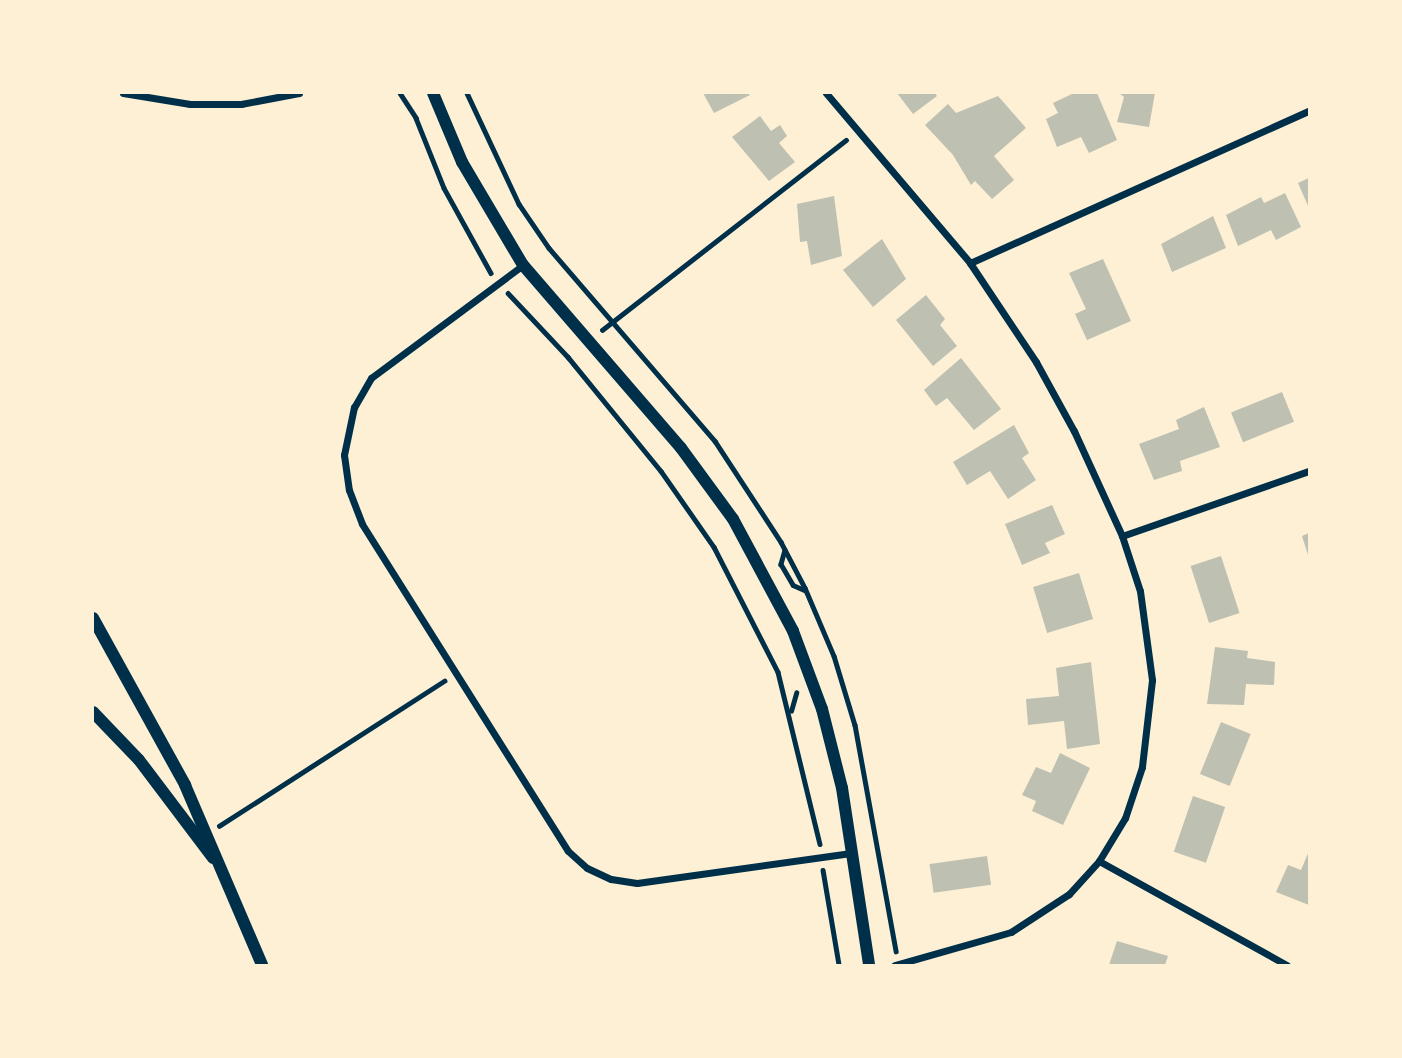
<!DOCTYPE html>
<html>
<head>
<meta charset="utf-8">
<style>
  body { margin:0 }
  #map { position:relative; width:1402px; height:1058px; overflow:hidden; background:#fdf0d5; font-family:"Titillium Web",sans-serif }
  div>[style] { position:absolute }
  .building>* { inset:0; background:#bec0b2; transform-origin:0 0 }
  .path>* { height:4.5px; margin:-2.25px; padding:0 2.25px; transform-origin:2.25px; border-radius:2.25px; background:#003049 }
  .minor>* { height:7px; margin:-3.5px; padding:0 3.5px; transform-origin:3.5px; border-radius:3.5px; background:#003049 }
  .tertiary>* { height:12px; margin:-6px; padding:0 6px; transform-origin:6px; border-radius:6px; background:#003049 }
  span { translate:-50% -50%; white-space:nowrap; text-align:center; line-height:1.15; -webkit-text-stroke:7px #fdf0d5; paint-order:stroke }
  .frame { position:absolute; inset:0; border:94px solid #fdf0d5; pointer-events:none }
</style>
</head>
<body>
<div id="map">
  <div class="building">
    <i style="clip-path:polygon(703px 93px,748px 93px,750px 95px,714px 113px)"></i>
    <i style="clip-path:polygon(897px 93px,935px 93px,937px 96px,913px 114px)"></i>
    <i style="clip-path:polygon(1074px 93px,1097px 93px,1117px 140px,1089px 153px,1081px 137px,1057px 147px,1046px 119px,1058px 113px,1053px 103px)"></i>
    <i style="clip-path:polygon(1119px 93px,1155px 93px,1149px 127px,1117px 122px,1124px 97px)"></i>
    <i style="clip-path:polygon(998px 96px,1026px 128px,994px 156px,1014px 180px,992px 199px,975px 181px,971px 185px,953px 155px,925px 125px,948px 104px,956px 113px)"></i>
    <i style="clip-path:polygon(760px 116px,771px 131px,780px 125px,787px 136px,779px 143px,795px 162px,769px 181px,732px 137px)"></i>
    <i style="clip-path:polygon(1309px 178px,1309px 208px,1298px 183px)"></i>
    <i style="clip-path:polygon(1285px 193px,1301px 227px,1276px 240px,1271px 230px,1238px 246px,1226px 215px,1261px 197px,1264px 203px)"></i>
    <i style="clip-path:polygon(834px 196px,842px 256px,811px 265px,807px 241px,800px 242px,797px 204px)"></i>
    <i style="clip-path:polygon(1213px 216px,1226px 248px,1172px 272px,1161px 244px)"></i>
    <i style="clip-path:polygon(882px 239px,906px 279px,873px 307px,843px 270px)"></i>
    <i style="clip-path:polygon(1103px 259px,1131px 321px,1087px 340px,1075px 314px,1086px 309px,1069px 273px)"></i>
    <i style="clip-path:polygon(926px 295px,945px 319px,940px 325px,957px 346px,933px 366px,896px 320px)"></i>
    <i style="clip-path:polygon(961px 358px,1001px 409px,974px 430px,947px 398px,936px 406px,924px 390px)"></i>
    <i style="left:1282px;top:392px;width:32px;height:55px;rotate:68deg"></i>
    <i style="clip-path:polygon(1204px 407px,1220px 447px,1180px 461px,1182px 471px,1154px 480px,1139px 444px,1179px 429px,1176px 420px)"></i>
    <i style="clip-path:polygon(1014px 425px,1029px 453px,1022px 458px,1036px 480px,1008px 499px,990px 471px,967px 485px,953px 462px)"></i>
    <i style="clip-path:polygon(1052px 505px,1065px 534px,1045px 543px,1050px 553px,1022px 565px,1005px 524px)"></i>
    <i style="clip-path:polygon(1309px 533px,1309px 558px,1302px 536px)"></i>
    <i style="left:1221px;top:556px;width:60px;height:32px;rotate:72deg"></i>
    <i style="left:1079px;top:573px;width:48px;height:48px;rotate:73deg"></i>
    <i style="clip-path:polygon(1215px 647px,1248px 651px,1247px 658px,1275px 662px,1274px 685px,1246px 684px,1244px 705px,1207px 704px)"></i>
    <i style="clip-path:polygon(1091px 662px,1100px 744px,1067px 749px,1064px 721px,1028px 725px,1026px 699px,1059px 696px,1056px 668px)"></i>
    <i style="left:1221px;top:722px;width:32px;height:56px;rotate:22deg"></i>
    <i style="clip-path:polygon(1060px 753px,1090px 768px,1063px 825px,1032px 811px,1036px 801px,1022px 795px,1036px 767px,1051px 773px)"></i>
    <i style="left:1193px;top:796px;width:34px;height:59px;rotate:19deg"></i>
    <i style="clip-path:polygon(1309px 851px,1309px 905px,1276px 892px,1288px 865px,1301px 870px)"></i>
    <i style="left:987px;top:856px;width:29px;height:58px;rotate:82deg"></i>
    <i style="clip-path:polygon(1117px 941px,1168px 956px,1165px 965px,1109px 965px)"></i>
  </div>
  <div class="path">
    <i style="left:400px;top:93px;width:30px;rotate:57deg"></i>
    <i style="left:416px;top:118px;width:75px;rotate:68.2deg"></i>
    <i style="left:444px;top:188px;width:97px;rotate:61.1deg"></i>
    <i style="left:467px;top:93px;width:123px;rotate:64.9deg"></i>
    <i style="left:519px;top:204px;width:53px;rotate:55.7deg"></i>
    <i style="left:549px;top:248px;width:255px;rotate:49.3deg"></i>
    <i style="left:715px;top:441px;width:121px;rotate:56.8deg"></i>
    <i style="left:781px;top:542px;width:52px;rotate:62.4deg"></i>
    <i style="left:805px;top:588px;width:74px;rotate:66.9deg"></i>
    <i style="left:834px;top:656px;width:72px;rotate:73.1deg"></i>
    <i style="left:855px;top:725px;width:230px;rotate:79.7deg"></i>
    <i style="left:508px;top:293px;width:88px;rotate:46.8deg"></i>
    <i style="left:568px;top:357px;width:147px;rotate:50.8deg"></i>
    <i style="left:661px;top:471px;width:93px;rotate:55.1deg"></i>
    <i style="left:714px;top:547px;width:140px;rotate:62.9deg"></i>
    <i style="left:778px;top:672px;width:177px;rotate:76.3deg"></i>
    <i style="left:602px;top:330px;width:309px;rotate:-37.9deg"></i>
    <i style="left:785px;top:550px;width:15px;rotate:106deg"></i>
    <i style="left:781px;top:564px;width:24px;rotate:60deg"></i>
    <i style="left:793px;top:585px;width:12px;rotate:24deg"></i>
    <i style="left:791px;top:711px;width:19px;rotate:-74deg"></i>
    <i style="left:219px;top:826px;width:268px;rotate:-32.8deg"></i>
    <i style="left:823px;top:870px;width:96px;rotate:80.4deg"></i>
  </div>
  <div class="minor">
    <i style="left:123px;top:93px;width:68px;rotate:9.3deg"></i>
    <i style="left:190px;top:104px;width:51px"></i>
    <i style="left:241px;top:104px;width:59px;rotate:-10.7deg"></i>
    <i style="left:826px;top:93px;width:223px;rotate:49.7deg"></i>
    <i style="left:970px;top:263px;width:119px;rotate:56.3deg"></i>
    <i style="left:1036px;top:362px;width:79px;rotate:61.2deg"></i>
    <i style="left:1074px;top:431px;width:115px;rotate:65.4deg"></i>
    <i style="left:1122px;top:536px;width:58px;rotate:71.9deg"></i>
    <i style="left:1140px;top:591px;width:90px;rotate:82.3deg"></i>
    <i style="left:1152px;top:680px;width:88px;rotate:96.6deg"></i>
    <i style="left:1142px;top:767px;width:54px;rotate:108.4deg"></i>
    <i style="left:1125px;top:818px;width:50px;rotate:121.2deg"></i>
    <i style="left:1099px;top:861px;width:45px;rotate:132.3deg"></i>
    <i style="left:1069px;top:894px;width:69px;rotate:146.8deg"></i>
    <i style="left:1011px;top:932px;width:121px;rotate:164.1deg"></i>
    <i style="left:970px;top:263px;width:372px;rotate:-24.2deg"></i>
    <i style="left:523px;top:265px;width:189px;rotate:143.4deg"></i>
    <i style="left:371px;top:378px;width:34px;rotate:120deg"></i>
    <i style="left:354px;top:407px;width:49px;rotate:101.8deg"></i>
    <i style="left:344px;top:455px;width:35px;rotate:82deg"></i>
    <i style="left:349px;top:490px;width:36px;rotate:69deg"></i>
    <i style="left:362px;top:524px;width:386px;rotate:57.8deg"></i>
    <i style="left:568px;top:851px;width:25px;rotate:42deg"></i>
    <i style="left:587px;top:868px;width:26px;rotate:25deg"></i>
    <i style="left:611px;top:879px;width:26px;rotate:9deg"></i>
    <i style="left:637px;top:883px;width:216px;rotate:-8deg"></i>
    <i style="left:1122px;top:536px;width:198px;rotate:-19.2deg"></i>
    <i style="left:1099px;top:861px;width:215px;rotate:29deg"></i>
  </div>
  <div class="tertiary">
    <i style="left:433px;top:93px;width:75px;rotate:67.2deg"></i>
    <i style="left:462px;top:162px;width:120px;rotate:59.4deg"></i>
    <i style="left:523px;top:265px;width:242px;rotate:49.2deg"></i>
    <i style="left:681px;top:448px;width:88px;rotate:53.8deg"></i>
    <i style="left:733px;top:519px;width:127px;rotate:61.8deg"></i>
    <i style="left:793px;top:631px;width:83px;rotate:69.6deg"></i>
    <i style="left:822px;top:709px;width:81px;rotate:75.8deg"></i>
    <i style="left:842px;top:788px;width:179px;rotate:81.3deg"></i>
    <i style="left:93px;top:618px;width:191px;rotate:61.1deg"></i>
    <i style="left:185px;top:785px;width:196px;rotate:66.8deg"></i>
    <i style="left:93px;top:712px;width:66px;rotate:46.2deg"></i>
    <i style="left:139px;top:760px;width:123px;rotate:52.9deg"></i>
  </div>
  <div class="frame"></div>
</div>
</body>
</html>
